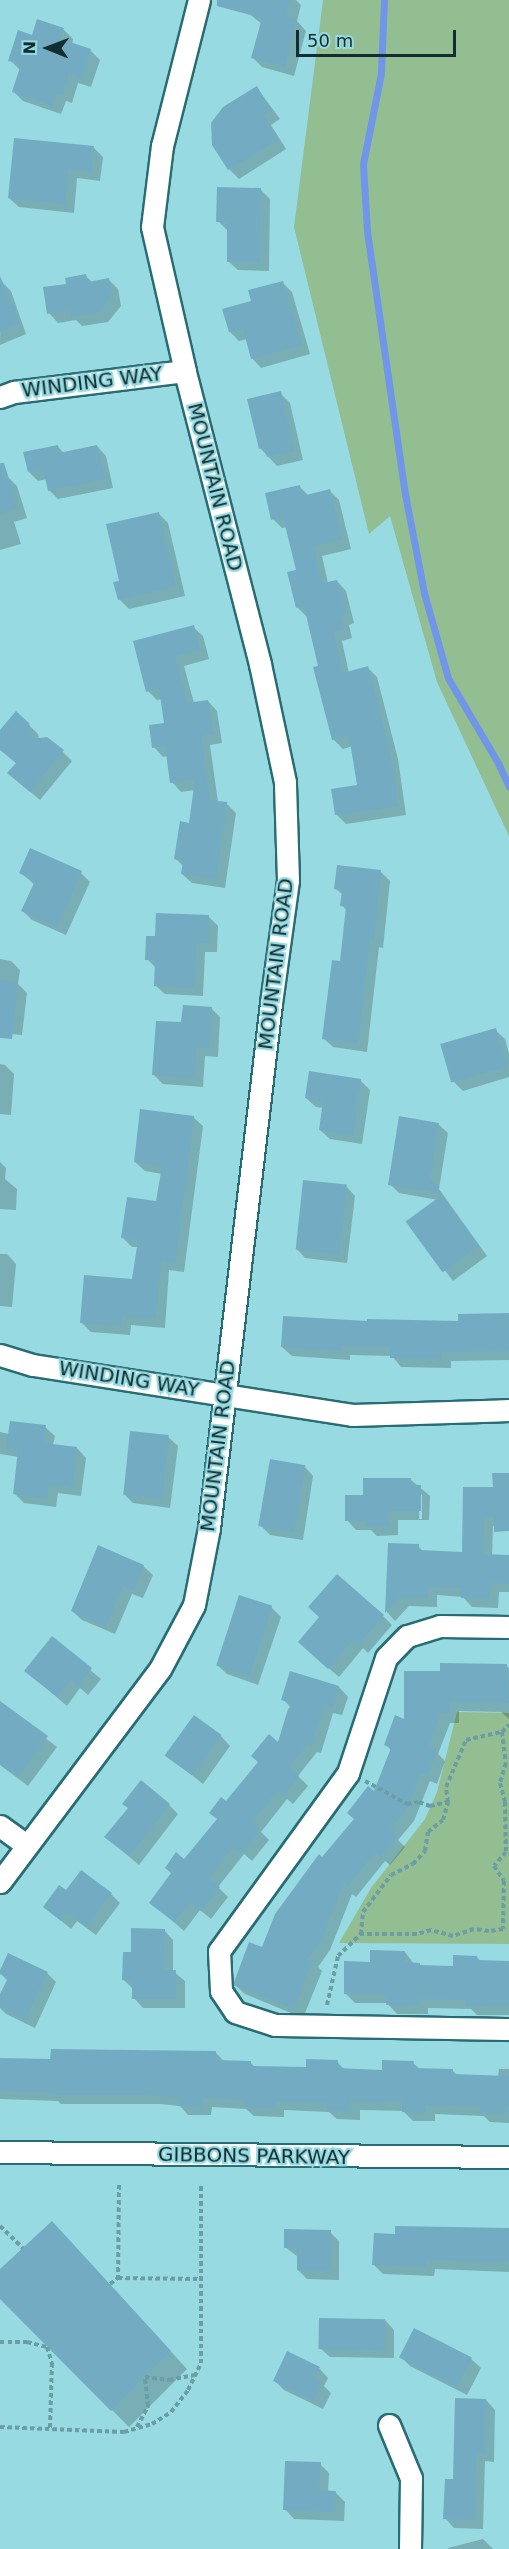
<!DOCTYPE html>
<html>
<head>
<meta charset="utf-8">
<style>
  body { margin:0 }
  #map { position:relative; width:509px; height:2549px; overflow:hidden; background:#98dae1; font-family:"DejaVu Sans",sans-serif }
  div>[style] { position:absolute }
  .green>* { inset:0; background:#92be91 }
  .shadow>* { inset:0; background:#0003 }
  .stream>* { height:7px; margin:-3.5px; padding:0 3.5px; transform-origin:3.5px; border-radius:3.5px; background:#7196e9 }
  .building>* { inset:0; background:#73acc2; transform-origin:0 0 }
  .path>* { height:4px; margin-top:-2px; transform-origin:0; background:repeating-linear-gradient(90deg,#6a9ea4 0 4.5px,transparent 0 7.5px) }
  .roads { filter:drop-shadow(2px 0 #2a6c73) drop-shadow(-2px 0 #2a6c73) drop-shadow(0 2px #2a6c73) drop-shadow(0 -2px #2a6c73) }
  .street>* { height:21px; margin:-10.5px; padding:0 10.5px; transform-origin:10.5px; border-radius:10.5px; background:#fff }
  span { translate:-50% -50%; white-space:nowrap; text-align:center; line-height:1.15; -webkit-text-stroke:4.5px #98dae1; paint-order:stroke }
  .street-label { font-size:20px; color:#122e31 }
  .north { position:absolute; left:18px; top:18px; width:60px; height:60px; -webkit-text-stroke:4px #98dae1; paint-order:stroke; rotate:271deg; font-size:16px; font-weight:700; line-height:24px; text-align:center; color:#122e31 }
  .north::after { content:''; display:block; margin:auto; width:21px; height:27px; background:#122e31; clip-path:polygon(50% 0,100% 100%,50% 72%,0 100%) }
  .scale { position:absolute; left:296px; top:30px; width:160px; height:27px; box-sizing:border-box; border:3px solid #122e31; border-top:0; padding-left:8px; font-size:18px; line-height:21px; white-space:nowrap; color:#122e31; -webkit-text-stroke:4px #98dae1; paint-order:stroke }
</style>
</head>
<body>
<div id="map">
  <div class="green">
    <i style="clip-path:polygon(323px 0,509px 0,509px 836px,437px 682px,390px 516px,369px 534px,294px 227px)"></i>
    <i style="clip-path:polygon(457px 1712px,509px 1713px,509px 1944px,339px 1943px,371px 1888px,425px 1819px,437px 1792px)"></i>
  </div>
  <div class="shadow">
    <i style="clip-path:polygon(252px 0,296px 0,301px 5px,297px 21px,306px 31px,294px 76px,262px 67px,253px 58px,262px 24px,248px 13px)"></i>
    <i style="clip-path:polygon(38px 21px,64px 30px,73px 39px,72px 44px,90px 50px,100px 60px,91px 87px,78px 83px,72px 103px,66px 101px,61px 114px,23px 101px,14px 92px,20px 70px,10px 60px,33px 36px)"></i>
    <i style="clip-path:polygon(257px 88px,280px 119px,271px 125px,286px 149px,239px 179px,229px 169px,214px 144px)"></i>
    <i style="clip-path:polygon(94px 148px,103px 157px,100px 181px,77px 178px,74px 213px,19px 207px,9px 198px)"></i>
    <i style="clip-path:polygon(260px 189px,270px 199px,269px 271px,238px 270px,228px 261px,227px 230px,218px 221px)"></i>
    <i style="clip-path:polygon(86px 276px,92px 282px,109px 280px,118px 289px,121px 306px,108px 322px,82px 326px,76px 320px,58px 323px,49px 313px,68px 285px)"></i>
    <i style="clip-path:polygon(1px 281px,11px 291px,26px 334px,0 345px)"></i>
    <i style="clip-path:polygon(282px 282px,292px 292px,310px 354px,261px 368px,252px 358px,247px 339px,239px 341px,230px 332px,253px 302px)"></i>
    <i style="clip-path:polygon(280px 393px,290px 403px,303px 460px,277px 466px,260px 448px)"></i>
    <i style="clip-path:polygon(57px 446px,64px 453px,97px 446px,106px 456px,113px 488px,58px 499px,49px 490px,47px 479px,38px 481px,29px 472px)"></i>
    <i style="clip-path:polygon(8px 477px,17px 486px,27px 518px,14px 522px,21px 544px,0 550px,0 479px)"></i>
    <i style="clip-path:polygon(299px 486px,309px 496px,330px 491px,339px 500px,351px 549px,322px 556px,328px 583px,337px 581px,346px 591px,354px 623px,349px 625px,352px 638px,342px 641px,349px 673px,368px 668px,377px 677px,398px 759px,406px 815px,346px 824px,337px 815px,359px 787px,353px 746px,343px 749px,333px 739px,320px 667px,307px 617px,297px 607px,298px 571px,287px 527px,282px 528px,273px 519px)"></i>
    <i style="clip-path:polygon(159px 514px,168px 523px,185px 596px,129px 609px,119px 599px,121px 582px)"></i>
    <i style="clip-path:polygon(193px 627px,203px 636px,209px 659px,184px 666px,194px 703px,208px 701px,217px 711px,222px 743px,210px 745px,218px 802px,226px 803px,236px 813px,225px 888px,192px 883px,182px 874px,183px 866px,176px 859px,190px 824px,195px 790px,181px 792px,172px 782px,168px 756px,163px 757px,154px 747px,166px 724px,162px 699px,157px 700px,148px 691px)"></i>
    <i style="clip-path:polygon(28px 724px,38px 734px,39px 740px,63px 752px,72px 761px,40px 800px,19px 782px,17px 764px,0 749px,0 733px)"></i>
    <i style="clip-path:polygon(381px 872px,390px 881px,383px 948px,379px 947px,367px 1052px,333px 1047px,323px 1038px,341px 963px,347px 911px,342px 905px,343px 895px,336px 889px)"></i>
    <i style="clip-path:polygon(21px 873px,81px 873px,90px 882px,66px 935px,32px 920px,23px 911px,35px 885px)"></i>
    <i style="clip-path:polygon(209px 917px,218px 926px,217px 952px,205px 952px,203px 996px,165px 994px,155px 985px,156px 968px,147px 959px,156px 938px)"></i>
    <i style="clip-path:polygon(0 959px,11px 961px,20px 970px,18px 984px,27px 993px,22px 1035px,0 1033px)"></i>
    <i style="clip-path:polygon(211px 1008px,220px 1017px,218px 1057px,205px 1056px,203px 1087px,163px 1084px,154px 1075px,183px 1024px)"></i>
    <i style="clip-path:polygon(495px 1030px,505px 1039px,509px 1054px,509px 1077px,463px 1091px,454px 1082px)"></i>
    <i style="clip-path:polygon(0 1064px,5px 1065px,14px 1074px,11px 1115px,0 1114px)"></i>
    <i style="clip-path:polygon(360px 1080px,370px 1090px,362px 1144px,330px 1139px,320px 1130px,324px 1108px,316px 1107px,306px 1098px)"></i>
    <i style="clip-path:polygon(193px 1117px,203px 1126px,184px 1272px,169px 1270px,165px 1328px,131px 1325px,130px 1335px,91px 1332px,81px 1322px,134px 1281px,138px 1247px,132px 1247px,122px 1237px,158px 1203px,162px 1174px,145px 1171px,135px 1162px)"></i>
    <i style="clip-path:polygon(438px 1124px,448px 1133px,439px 1189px,487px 1256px,453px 1281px,408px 1222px,438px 1200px,399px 1193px,390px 1184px)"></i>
    <i style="clip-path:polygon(0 1162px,6px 1168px,5px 1179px,17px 1189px,16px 1210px,0 1209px)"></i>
    <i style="clip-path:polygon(346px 1186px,355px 1196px,347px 1263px,305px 1258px,296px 1248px)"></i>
    <i style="clip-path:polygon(0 1254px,7px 1254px,16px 1264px,12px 1307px,0 1306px)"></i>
    <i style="clip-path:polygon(509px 1315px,509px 1360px,451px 1361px,451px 1368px,401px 1367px,392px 1356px,350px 1355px,350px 1360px,292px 1356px,282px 1347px)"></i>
    <i style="clip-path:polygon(45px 1427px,55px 1436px,53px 1445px,77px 1448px,86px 1458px,81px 1496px,58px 1493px,56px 1507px,24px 1503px,14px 1493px,19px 1457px,0 1454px,0 1432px,9px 1434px)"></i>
    <i style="clip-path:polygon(168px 1437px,178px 1446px,170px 1508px,133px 1503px,123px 1493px)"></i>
    <i style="clip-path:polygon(304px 1466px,313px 1476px,303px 1540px,270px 1535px,260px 1525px)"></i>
    <i style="clip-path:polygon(509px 1474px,509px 1526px,493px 1526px,492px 1556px,509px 1556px,509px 1592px,499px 1592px,498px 1608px,472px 1607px,463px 1597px,437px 1595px,437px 1607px,409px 1606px,395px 1621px,387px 1612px,389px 1545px,418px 1546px,424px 1552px,463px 1554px,494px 1488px)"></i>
    <i style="clip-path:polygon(evenodd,410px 1479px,430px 1496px,429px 1520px,398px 1520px,398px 1535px,377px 1536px,371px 1530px,356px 1530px,347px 1520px,365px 1496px,410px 1479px,419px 1492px,422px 1495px,422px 1519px,419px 1519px,419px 1492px)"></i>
    <i style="clip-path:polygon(143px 1566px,153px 1575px,143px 1598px,132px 1594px,115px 1634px,82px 1620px,72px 1611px)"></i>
    <i style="clip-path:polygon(271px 1607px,281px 1617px,258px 1685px,227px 1674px,217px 1665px)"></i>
    <i style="clip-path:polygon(383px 1616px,392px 1625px,368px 1653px,363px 1648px,339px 1677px,309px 1651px)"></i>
    <i style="clip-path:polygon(52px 1638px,101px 1679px,88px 1695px,80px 1688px,67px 1706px,26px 1671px)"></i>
    <i style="clip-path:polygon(506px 1666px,509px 1668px,509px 1719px,501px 1712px,459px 1711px,459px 1723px,450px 1723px,438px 1754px,445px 1761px,437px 1784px,430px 1781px,414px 1821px,398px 1840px,405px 1847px,390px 1865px,385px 1861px,356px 1897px,352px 1894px,330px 1950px,318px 1967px,322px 1971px,303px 2018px,245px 1994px,235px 1985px,263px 1949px,323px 1859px,375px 1793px,391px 1750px,385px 1744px,442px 1672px)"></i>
    <i style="clip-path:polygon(339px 1687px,348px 1697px,342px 1715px,333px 1713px,321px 1753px,317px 1752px,298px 1776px,308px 1786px,293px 1804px,287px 1799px,261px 1832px,269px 1840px,252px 1861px,244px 1854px,218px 1887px,228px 1897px,211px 1919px,200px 1910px,184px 1931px,151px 1902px,218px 1820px,226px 1803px,279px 1745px,291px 1708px,283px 1699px)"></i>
    <i style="clip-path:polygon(0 1703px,57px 1747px,28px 1786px,0 1765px)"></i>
    <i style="clip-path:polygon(221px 1736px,230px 1746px,203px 1784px,167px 1755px)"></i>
    <i style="clip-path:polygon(169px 1805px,178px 1814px,139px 1865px,106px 1837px)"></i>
    <i style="clip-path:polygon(67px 1893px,111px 1894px,120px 1903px,96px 1935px,77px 1921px,71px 1929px,45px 1907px)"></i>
    <i style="clip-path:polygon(164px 1930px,173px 1940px,173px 1971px,185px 1981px,185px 2008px,143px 2008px,134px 1998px,134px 1990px,124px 1980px,132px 1954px)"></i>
    <i style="clip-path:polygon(405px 1952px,414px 1964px,422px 1967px,454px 1967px,477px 1957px,481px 1962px,509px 1963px,509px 2015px,477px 2015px,471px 2009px,428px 2008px,428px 2014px,397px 2014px,387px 2003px,355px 2003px,345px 1993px,372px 1964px)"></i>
    <i style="clip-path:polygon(0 1973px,47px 1973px,56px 1982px,35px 2028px,6px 2014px,0 2008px,0 1998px,8px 1981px)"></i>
    <i style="clip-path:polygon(216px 2053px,225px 2062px,250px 2062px,256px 2068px,307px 2069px,337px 2062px,345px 2070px,383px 2071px,413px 2063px,420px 2069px,452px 2070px,457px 2075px,498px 2077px,499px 2069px,509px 2069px,509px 2123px,490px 2122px,484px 2116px,435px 2114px,435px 2121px,413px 2121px,403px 2111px,360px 2110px,360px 2120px,337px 2119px,329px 2112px,284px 2110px,284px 2117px,254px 2116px,246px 2109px,212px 2107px,211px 2115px,188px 2115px,180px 2106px,160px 2104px,61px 2104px,58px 2101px,0 2099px,0 2059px,52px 2061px)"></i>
    <i style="clip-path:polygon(509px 2229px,509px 2272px,435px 2269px,434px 2276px,383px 2274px,374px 2265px,397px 2236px)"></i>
    <i style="clip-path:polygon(330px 2232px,339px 2241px,339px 2280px,307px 2279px,298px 2270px,298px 2257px,285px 2247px)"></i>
    <i style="clip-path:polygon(69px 2240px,187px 2369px,129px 2427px,0 2297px,0 2271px)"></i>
    <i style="clip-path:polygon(385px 2320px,394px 2330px,394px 2358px,330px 2357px,320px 2348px)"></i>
    <i style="clip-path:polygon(415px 2330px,471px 2359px,481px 2368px,467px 2395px,410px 2366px,401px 2357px)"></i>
    <i style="clip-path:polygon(319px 2368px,328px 2378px,324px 2386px,331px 2393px,323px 2409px,284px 2390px,275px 2381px)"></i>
    <i style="clip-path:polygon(486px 2400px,495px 2410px,494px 2462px,485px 2461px,483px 2529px,454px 2528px,445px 2518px,455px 2481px)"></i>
    <i style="clip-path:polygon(320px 2464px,329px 2473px,328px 2492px,336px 2493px,345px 2502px,344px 2521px,294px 2519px,285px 2509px)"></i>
    <i style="clip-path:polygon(483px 2539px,493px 2549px,448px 2549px,448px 2548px)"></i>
  </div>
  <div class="stream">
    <i style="left:384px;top:0;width:73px;rotate:92.4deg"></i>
    <i style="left:381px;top:73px;width:93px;rotate:101.2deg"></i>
    <i style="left:363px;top:164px;width:67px;rotate:86.6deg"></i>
    <i style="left:367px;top:231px;width:266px;rotate:81.8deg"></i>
    <i style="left:405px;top:494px;width:101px;rotate:79.1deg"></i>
    <i style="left:424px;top:593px;width:88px;rotate:74.2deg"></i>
    <i style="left:448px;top:678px;width:99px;rotate:59.5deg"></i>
    <i style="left:498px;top:763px;width:26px;rotate:65deg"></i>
  </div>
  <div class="building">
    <i style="clip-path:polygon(217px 0,291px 0,286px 17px,297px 20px,285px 67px,251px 58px,262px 18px,217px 6px)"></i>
    <i style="clip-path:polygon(37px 19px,64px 28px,61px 39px,91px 49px,82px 78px,69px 74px,63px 95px,56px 93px,52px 106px,12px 92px,21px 64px,8px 61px,18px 30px,32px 35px)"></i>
    <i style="clip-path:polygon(257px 86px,271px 110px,262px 115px,278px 140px,228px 170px,212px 145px,211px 123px,223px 107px)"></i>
    <i style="clip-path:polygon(14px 138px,94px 146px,91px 172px,68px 169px,65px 204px,8px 198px)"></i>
    <i style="clip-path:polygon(217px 187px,261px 188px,260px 262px,227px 262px,227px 222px,216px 222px)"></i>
    <i style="clip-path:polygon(86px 274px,88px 282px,109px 278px,112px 296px,99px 313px,71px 317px,70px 311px,47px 314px,43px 287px,66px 284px,65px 278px)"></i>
    <i style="clip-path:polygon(0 276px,20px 323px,0 332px)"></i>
    <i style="clip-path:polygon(283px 281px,302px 345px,251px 359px,243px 329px,229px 332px,222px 309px,251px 301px,248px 290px)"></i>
    <i style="clip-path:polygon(281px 391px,294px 451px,267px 457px,264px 447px,259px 449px,247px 399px)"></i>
    <i style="clip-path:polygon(58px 445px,59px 453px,97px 445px,105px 479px,48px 491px,43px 469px,28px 472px,23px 452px)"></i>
    <i style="clip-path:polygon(0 463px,4px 463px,18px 508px,0 514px)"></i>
    <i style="clip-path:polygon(300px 485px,302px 496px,330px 489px,342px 539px,313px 546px,322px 583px,337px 580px,346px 614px,340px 616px,344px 629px,333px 632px,343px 673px,368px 666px,389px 749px,398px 806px,335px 815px,331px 789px,357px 785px,349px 736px,332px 740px,313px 667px,318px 666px,304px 606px,296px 608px,287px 572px,296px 570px,283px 517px,271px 520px,265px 493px)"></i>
    <i style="clip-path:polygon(159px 512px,176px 586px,118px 600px,113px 582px,119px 581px,106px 524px)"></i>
    <i style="clip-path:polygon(194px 625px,200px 650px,175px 656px,187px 703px,208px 700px,213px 734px,201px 736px,210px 800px,227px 802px,216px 879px,181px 874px,183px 861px,174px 859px,180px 821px,189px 823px,195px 779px,170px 783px,165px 746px,152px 748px,149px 725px,164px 723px,159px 688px,146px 692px,133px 641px)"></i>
    <i style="clip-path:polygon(16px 711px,29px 723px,32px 739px,47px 737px,64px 750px,30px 792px,7px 773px,16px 763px,0 750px,0 730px)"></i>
    <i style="clip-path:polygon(30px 848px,82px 871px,57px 927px,21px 911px,35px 881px,19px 873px)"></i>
    <i style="clip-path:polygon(337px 865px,381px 870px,374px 939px,370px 939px,358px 1043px,322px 1039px,332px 960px,340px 961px,346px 907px,340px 906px,342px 890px,334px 889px)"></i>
    <i style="clip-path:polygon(156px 913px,209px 915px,208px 943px,196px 943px,194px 988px,154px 986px,155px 960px,145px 960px,146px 936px,155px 936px)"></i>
    <i style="clip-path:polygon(0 980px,18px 982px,12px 1039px,0 1038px)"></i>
    <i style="clip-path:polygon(183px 1005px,212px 1007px,209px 1048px,196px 1048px,194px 1078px,152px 1075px,156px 1021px,181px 1022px)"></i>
    <i style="left:496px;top:1028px;width:40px;height:58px;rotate:74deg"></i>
    <i style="clip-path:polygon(309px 1071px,361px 1079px,353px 1135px,319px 1130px,323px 1101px,305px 1098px)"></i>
    <i style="clip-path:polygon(140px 1109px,194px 1116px,175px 1263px,161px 1261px,156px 1319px,122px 1316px,121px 1326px,80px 1323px,84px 1275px,132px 1279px,138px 1240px,121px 1238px,127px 1197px,156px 1201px,162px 1166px,134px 1162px)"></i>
    <i style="clip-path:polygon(399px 1116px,439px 1123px,430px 1178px,441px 1193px,388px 1185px)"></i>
    <i style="left:303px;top:1180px;width:44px;height:70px;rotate:6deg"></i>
    <i style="left:442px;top:1195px;width:63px;height:45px;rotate:54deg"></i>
    <i style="clip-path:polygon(509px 1313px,509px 1351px,442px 1352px,442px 1359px,390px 1358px,390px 1347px,341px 1346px,341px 1351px,281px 1347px,283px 1316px,367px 1321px,367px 1319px,458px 1321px,458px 1314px)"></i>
    <i style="clip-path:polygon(10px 1421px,46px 1425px,44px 1443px,77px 1447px,72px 1488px,49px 1484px,47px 1498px,13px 1494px,18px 1450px,6px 1448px)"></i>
    <i style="left:130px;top:1431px;width:39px;height:64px;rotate:6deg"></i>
    <i style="left:270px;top:1459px;width:36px;height:68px;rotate:10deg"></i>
    <i style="clip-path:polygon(492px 1473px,509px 1473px,509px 1531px,494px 1532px,494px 1517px,484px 1517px,483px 1554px,509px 1555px,509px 1584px,490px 1583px,489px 1599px,461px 1598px,461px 1588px,428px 1587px,428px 1598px,399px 1597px,385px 1613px,388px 1543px,419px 1544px,419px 1550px,462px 1552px,463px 1487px,493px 1487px)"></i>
    <i style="clip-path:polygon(363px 1478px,411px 1478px,410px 1485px,421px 1485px,421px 1511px,389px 1511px,389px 1526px,366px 1527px,366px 1521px,345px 1521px,345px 1495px,363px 1495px)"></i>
    <i style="clip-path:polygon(98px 1545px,144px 1565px,134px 1590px,123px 1586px,106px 1626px,71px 1611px)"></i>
    <i style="clip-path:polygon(337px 1574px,384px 1615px,358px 1645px,353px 1640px,328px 1669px,298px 1642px,319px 1617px,308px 1607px)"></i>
    <i style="left:239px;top:1595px;width:35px;height:74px;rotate:18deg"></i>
    <i style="clip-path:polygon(52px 1636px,92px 1668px,78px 1686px,70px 1680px,57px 1697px,24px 1671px)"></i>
    <i style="clip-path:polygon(440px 1663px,507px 1664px,509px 1703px,450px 1702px,450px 1714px,440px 1714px,428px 1747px,437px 1751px,427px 1775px,421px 1773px,405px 1812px,389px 1830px,397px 1837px,380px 1857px,375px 1853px,345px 1889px,346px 1877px,321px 1941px,306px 1960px,313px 1960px,294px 2009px,233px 1985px,249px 1942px,262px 1947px,275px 1914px,319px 1854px,322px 1857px,354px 1819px,347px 1813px,368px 1786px,374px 1791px,391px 1748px,384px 1745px,395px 1715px,404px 1719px,404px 1671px,440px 1671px)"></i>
    <i style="clip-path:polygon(290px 1671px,339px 1686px,333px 1707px,324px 1704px,311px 1745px,307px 1744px,289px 1767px,299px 1776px,283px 1796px,277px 1791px,252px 1822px,260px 1829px,242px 1853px,234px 1846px,209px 1878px,220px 1887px,201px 1911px,190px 1902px,174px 1922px,149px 1903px,171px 1873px,165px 1868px,176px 1852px,184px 1859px,217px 1819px,209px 1813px,221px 1797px,226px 1801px,258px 1762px,251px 1756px,269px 1734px,278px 1742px,288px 1709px,293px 1704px,281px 1700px)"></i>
    <i style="clip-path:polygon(0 1701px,48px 1736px,18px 1777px,0 1764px)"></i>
    <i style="left:194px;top:1715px;width:34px;height:50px;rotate:36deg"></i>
    <i style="clip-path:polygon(141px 1780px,170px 1804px,129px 1856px,104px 1837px,128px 1808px,122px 1804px)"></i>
    <i style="clip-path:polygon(81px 1870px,112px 1893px,86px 1927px,67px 1913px,61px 1921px,43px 1907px,59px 1885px,66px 1890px)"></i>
    <i style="clip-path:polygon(131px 1928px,165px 1929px,164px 1970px,176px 1970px,176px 1999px,132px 1999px,132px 1981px,122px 1980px,123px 1952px,131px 1952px)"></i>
    <i style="clip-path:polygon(370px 1950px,405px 1951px,405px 1962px,420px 1963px,420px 1965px,453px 1966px,453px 1955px,477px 1956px,477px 1960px,509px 1961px,509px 2005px,466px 2007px,466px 2000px,419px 1999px,419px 2006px,386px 2005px,387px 1995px,344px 1994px,344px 1961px,370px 1962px)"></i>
    <i style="clip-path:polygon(8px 1953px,48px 1972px,25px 2019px,0 2007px,0 1994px,8px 1978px,0 1974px,0 1970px)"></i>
    <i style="clip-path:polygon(51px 2049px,216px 2051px,216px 2060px,251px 2061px,251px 2066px,306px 2067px,306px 2059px,338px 2060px,337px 2068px,382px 2070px,382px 2060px,414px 2061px,413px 2068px,453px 2069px,453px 2074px,509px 2076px,509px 2107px,506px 2107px,506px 2114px,479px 2113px,480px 2107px,426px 2105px,426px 2113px,402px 2112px,402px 2102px,351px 2101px,351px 2112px,326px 2110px,326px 2103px,275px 2102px,275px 2108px,243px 2107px,243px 2100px,203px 2098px,202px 2107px,177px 2106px,178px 2098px,150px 2095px,50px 2095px,50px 2092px,0 2091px,0 2058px,50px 2059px)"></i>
    <i style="clip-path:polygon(52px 2221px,171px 2351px,111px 2411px,0 2299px,0 2269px)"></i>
    <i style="clip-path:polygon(395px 2226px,509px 2228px,509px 2262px,426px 2260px,426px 2267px,372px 2265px,374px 2233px,395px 2234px)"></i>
    <i style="clip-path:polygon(284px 2229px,331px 2230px,330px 2271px,297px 2270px,297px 2248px,284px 2248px)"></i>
    <i style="left:319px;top:2318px;width:66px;height:31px;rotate:1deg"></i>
    <i style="left:414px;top:2328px;width:65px;height:33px;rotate:27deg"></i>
    <i style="clip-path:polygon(287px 2351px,320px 2367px,314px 2378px,322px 2382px,313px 2401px,273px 2381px)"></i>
    <i style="clip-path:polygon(455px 2398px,486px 2399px,485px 2453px,476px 2453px,474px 2520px,443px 2519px,445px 2479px,453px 2479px)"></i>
    <i style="clip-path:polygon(285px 2461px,321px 2462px,319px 2490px,336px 2491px,335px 2512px,283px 2510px)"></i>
  </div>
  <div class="path">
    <i style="left:502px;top:1732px;width:10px;rotate:-45deg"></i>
    <i style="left:365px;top:1781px;width:48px;rotate:28.7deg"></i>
    <i style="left:407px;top:1804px;width:12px;rotate:-9deg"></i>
    <i style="left:419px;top:1802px;width:12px;rotate:20deg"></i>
    <i style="left:430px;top:1806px;width:18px;rotate:-13deg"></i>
    <i style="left:327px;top:2005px;width:50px;rotate:-77.3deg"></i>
    <i style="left:338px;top:1956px;width:32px;rotate:-44deg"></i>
    <i style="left:361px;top:1934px;width:22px;rotate:-85deg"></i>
    <i style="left:363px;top:1912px;width:46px;rotate:-52.9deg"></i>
    <i style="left:391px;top:1875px;width:25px;rotate:-27deg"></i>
    <i style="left:413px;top:1864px;width:18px;rotate:-47deg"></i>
    <i style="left:425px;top:1851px;width:19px;rotate:-81deg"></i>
    <i style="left:428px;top:1832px;width:19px;rotate:-39deg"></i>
    <i style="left:443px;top:1820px;width:19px;rotate:-74deg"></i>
    <i style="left:448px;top:1802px;width:15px;rotate:-98deg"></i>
    <i style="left:446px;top:1787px;width:51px;rotate:-66.9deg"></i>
    <i style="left:466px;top:1740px;width:37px;rotate:-13deg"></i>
    <i style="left:502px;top:1732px;width:31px;rotate:83deg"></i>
    <i style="left:506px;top:1763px;width:21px;rotate:107deg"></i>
    <i style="left:500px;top:1783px;width:20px;rotate:75deg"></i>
    <i style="left:505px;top:1802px;width:50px;rotate:88.9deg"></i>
    <i style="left:506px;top:1852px;width:18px;rotate:131deg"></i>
    <i style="left:494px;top:1866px;width:18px;rotate:56deg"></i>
    <i style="left:504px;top:1881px;width:48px;rotate:91.2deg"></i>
    <i style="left:503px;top:1929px;width:14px;rotate:172deg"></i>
    <i style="left:489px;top:1931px;width:15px;rotate:-172deg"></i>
    <i style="left:474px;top:1929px;width:22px;rotate:162deg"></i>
    <i style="left:453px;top:1936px;width:23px;rotate:-165deg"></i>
    <i style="left:431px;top:1930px;width:15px;rotate:164deg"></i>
    <i style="left:417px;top:1934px;width:56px;rotate:180deg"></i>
    <i style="left:119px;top:2185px;width:93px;rotate:90.6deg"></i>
    <i style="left:118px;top:2278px;width:83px;rotate:0.7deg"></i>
    <i style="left:0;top:2226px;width:32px;rotate:44deg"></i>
    <i style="left:110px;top:2284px;width:10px;rotate:-37deg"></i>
    <i style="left:0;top:2342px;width:27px"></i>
    <i style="left:27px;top:2342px;width:21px;rotate:14deg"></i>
    <i style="left:47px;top:2347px;width:17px;rotate:73deg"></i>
    <i style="left:52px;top:2363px;width:65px;rotate:91.8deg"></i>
    <i style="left:0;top:2427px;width:124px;rotate:2.3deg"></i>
    <i style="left:124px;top:2432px;width:29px;rotate:-16deg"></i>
    <i style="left:152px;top:2424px;width:22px;rotate:-32deg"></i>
    <i style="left:171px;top:2412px;width:28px;rotate:-52deg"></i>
    <i style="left:188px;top:2390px;width:30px;rotate:-64deg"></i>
    <i style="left:201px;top:2363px;width:178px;rotate:-90deg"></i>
    <i style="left:137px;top:2427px;width:24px;rotate:-62deg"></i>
    <i style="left:148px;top:2406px;width:29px;rotate:-96deg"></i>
    <i style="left:145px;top:2377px;width:24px;rotate:7deg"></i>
    <i style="left:169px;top:2380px;width:26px;rotate:-11deg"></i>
  </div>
  <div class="roads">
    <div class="street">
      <i style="left:0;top:397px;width:15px;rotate:-20deg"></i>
      <i style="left:14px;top:392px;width:172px;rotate:-7deg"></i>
      <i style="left:0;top:1355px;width:34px;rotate:17deg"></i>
      <i style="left:33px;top:1365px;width:323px;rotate:8.9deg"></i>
      <i style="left:352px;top:1415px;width:157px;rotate:-1.8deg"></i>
      <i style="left:509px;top:1627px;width:69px;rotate:-179.2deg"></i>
      <i style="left:440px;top:1626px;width:34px;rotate:163deg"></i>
      <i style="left:407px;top:1636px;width:30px;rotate:134deg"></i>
      <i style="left:386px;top:1658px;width:121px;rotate:108.3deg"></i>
      <i style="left:348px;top:1773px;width:220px;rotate:125.9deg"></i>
      <i style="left:219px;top:1951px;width:40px;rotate:87.1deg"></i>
      <i style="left:221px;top:1991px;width:25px;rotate:56deg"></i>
      <i style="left:235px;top:2012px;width:42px;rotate:18deg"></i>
      <i style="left:275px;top:2025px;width:234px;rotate:1deg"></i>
      <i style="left:0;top:1826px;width:32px;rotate:36deg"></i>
      <i style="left:0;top:1882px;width:266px;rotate:-53.1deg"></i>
      <i style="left:160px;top:1669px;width:72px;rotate:-62deg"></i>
      <i style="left:194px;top:1605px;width:78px;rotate:-79deg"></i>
      <i style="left:209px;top:1528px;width:529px;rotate:-83.26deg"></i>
      <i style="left:271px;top:1003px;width:124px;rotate:-82.1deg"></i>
      <i style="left:288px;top:880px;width:98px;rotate:-91.8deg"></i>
      <i style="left:285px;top:782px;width:121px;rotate:-102deg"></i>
      <i style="left:260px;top:664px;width:302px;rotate:-104.4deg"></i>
      <i style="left:185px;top:371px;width:148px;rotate:-102.9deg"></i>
      <i style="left:152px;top:227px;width:82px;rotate:-83deg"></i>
      <i style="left:162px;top:146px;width:151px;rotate:-75.8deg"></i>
      <i style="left:0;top:2152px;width:509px;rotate:0.56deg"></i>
      <i style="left:389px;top:2425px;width:57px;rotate:67.5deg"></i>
      <i style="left:411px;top:2478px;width:71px;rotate:90.8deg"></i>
    </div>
  </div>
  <div class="street-label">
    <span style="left:92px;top:382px;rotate:-7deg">WINDING WAY</span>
    <span style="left:215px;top:487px;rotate:76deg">MOUNTAIN ROAD</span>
    <span style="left:276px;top:964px;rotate:-83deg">MOUNTAIN ROAD</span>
    <span style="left:129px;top:1379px;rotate:9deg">WINDING WAY</span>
    <span style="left:218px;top:1446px;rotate:-83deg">MOUNTAIN ROAD</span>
    <span style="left:254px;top:2156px;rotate:1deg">GIBBONS PARKWAY</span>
  </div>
  <div class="north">N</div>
  <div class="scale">50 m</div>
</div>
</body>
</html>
